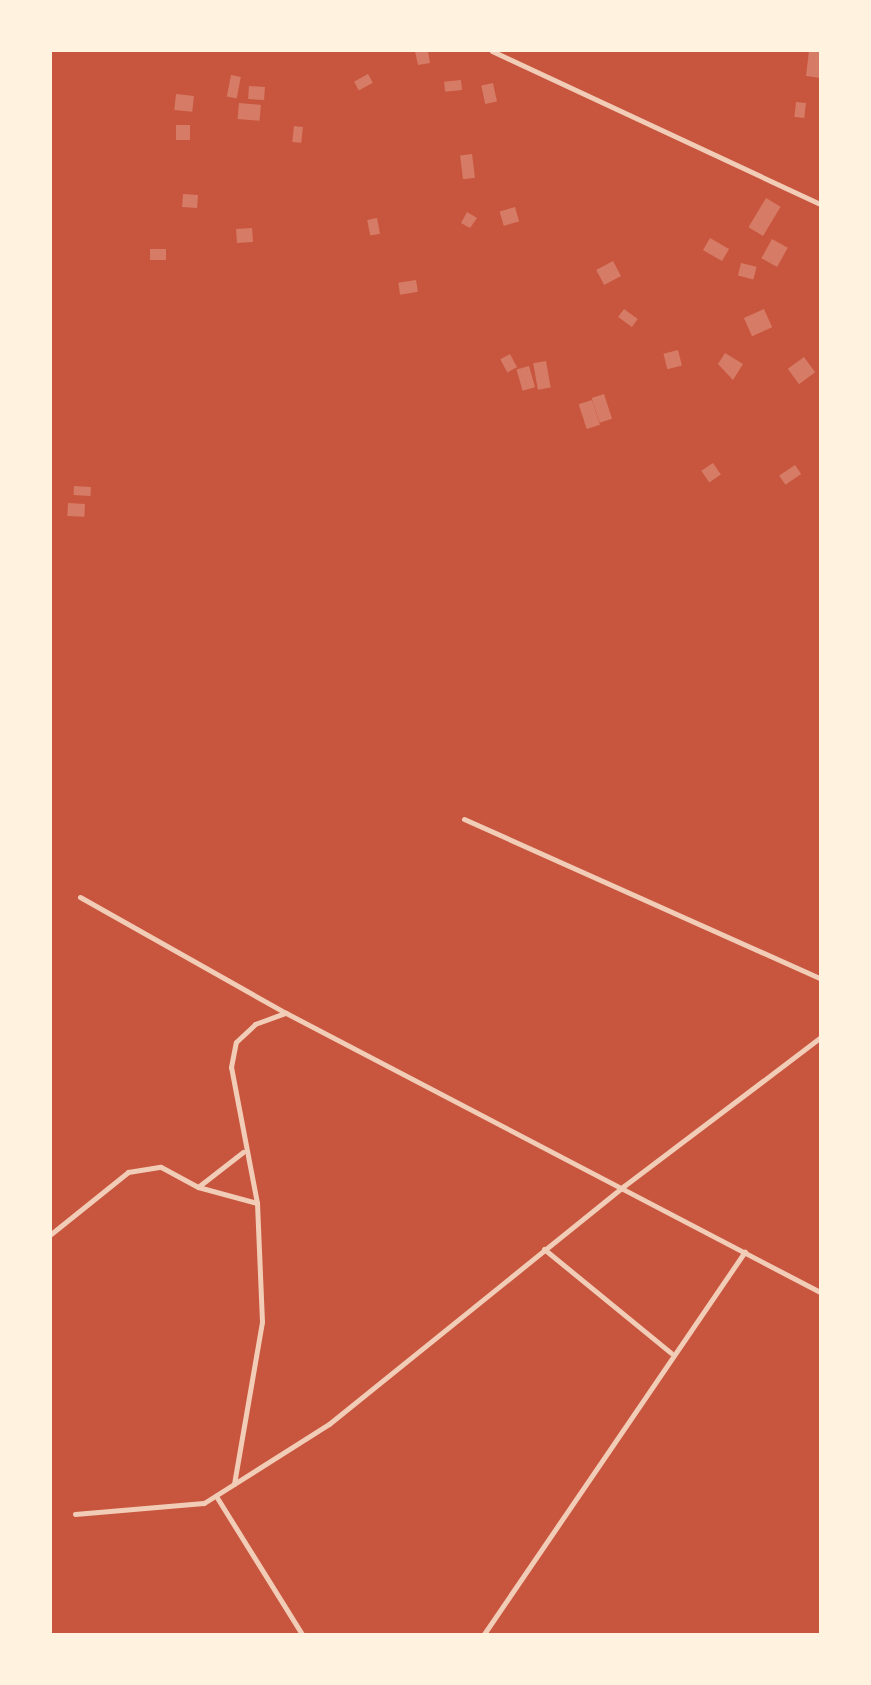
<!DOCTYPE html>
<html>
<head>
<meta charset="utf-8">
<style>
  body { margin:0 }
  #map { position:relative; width:871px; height:1685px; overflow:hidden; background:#c8553d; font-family:"Space Grotesk",sans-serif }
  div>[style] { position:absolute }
  .building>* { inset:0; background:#d67c66; transform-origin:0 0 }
  .minor>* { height:5px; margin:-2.5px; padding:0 2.5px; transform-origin:2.5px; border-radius:2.5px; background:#f1ccb7 }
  span { translate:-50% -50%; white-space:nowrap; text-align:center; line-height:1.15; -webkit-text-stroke:5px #fff3e0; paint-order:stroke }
  .frame { position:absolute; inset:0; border:52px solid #fff3e0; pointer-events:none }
</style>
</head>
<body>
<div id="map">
  <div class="building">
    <i style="clip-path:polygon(415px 51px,428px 51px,430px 63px,418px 65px)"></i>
    <i style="clip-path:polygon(809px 51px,820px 51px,820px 78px,806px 76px)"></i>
    <i style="left:368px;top:74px;width:10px;height:16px;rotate:61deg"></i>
    <i style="left:231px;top:75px;width:10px;height:22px;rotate:11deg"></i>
    <i style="left:461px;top:80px;width:10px;height:17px;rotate:84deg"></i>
    <i style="left:493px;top:83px;width:19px;height:12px;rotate:78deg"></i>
    <i style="left:249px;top:86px;width:16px;height:13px;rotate:4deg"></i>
    <i style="left:176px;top:94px;width:18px;height:16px;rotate:6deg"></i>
    <i style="left:796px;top:102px;width:10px;height:15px;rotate:6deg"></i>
    <i style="left:239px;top:103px;width:22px;height:16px;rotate:5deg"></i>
    <i style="left:176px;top:125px;width:14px;height:15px"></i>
    <i style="left:294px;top:126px;width:9px;height:16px;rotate:6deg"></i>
    <i style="left:472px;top:154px;width:24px;height:12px;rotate:83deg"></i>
    <i style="left:183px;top:194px;width:15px;height:13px;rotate:4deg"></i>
    <i style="left:766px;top:198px;width:17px;height:34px;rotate:31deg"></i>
    <i style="left:515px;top:207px;width:15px;height:16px;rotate:74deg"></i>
    <i style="clip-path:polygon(467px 212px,477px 218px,470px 228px,461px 223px)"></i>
    <i style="left:377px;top:218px;width:16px;height:10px;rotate:79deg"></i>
    <i style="left:252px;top:228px;width:14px;height:16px;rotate:86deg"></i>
    <i style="left:710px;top:238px;width:22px;height:14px;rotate:30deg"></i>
    <i style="left:772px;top:239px;width:18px;height:22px;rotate:29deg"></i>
    <i style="left:166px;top:249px;width:11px;height:16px;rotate:90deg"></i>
    <i style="left:613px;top:261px;width:17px;height:19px;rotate:62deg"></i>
    <i style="left:741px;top:263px;width:16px;height:13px;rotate:14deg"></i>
    <i style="left:416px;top:280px;width:12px;height:18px;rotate:81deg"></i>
    <i style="left:624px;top:309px;width:17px;height:10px;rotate:36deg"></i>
    <i style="left:764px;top:309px;width:20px;height:22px;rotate:66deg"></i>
    <i style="left:678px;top:350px;width:16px;height:15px;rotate:76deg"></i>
    <i style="clip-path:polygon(725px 353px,743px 364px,733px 380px,718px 364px)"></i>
    <i style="left:510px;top:354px;width:15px;height:11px;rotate:62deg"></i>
    <i style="left:804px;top:357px;width:19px;height:20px;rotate:54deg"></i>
    <i style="left:546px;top:361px;width:27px;height:13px;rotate:80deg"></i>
    <i style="left:529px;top:366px;width:22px;height:13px;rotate:74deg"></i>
    <i style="left:604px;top:394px;width:26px;height:13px;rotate:72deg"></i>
    <i style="left:592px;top:400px;width:26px;height:14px;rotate:72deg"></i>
    <i style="left:713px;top:463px;width:14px;height:14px;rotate:56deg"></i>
    <i style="left:795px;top:465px;width:11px;height:19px;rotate:56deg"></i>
    <i style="left:74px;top:486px;width:17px;height:9px;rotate:3deg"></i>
    <i style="left:68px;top:503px;width:17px;height:13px;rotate:3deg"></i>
  </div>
  <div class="minor">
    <i style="left:492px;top:51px;width:362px;rotate:25deg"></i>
    <i style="left:464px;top:819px;width:390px;rotate:24.1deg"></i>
    <i style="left:80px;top:897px;width:236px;rotate:29.4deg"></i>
    <i style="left:286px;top:1013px;width:602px;rotate:27.59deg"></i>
    <i style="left:198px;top:1187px;width:61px;rotate:15.2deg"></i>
    <i style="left:51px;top:1234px;width:99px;rotate:-38.8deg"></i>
    <i style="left:128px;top:1172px;width:33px;rotate:-9deg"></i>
    <i style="left:161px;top:1167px;width:42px;rotate:28.4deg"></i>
    <i style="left:198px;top:1187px;width:57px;rotate:-37.9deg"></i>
    <i style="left:544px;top:1249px;width:164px;rotate:39.3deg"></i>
    <i style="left:234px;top:1484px;width:164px;rotate:-80.2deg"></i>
    <i style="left:262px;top:1322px;width:119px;rotate:-92.4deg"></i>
    <i style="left:257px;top:1203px;width:138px;rotate:-100.8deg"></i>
    <i style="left:231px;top:1067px;width:25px;rotate:-79deg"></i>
    <i style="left:236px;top:1042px;width:26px;rotate:-43deg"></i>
    <i style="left:255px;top:1024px;width:33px;rotate:-20deg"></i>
    <i style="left:216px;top:1496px;width:163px;rotate:58.1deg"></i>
    <i style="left:75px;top:1514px;width:129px;rotate:-4.9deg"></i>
    <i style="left:204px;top:1503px;width:148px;rotate:-32.3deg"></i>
    <i style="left:329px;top:1424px;width:379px;rotate:-38.9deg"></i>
    <i style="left:624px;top:1186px;width:246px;rotate:-37.1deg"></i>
    <i style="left:484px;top:1634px;width:463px;rotate:-55.7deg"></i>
  </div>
  <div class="frame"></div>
</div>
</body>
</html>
